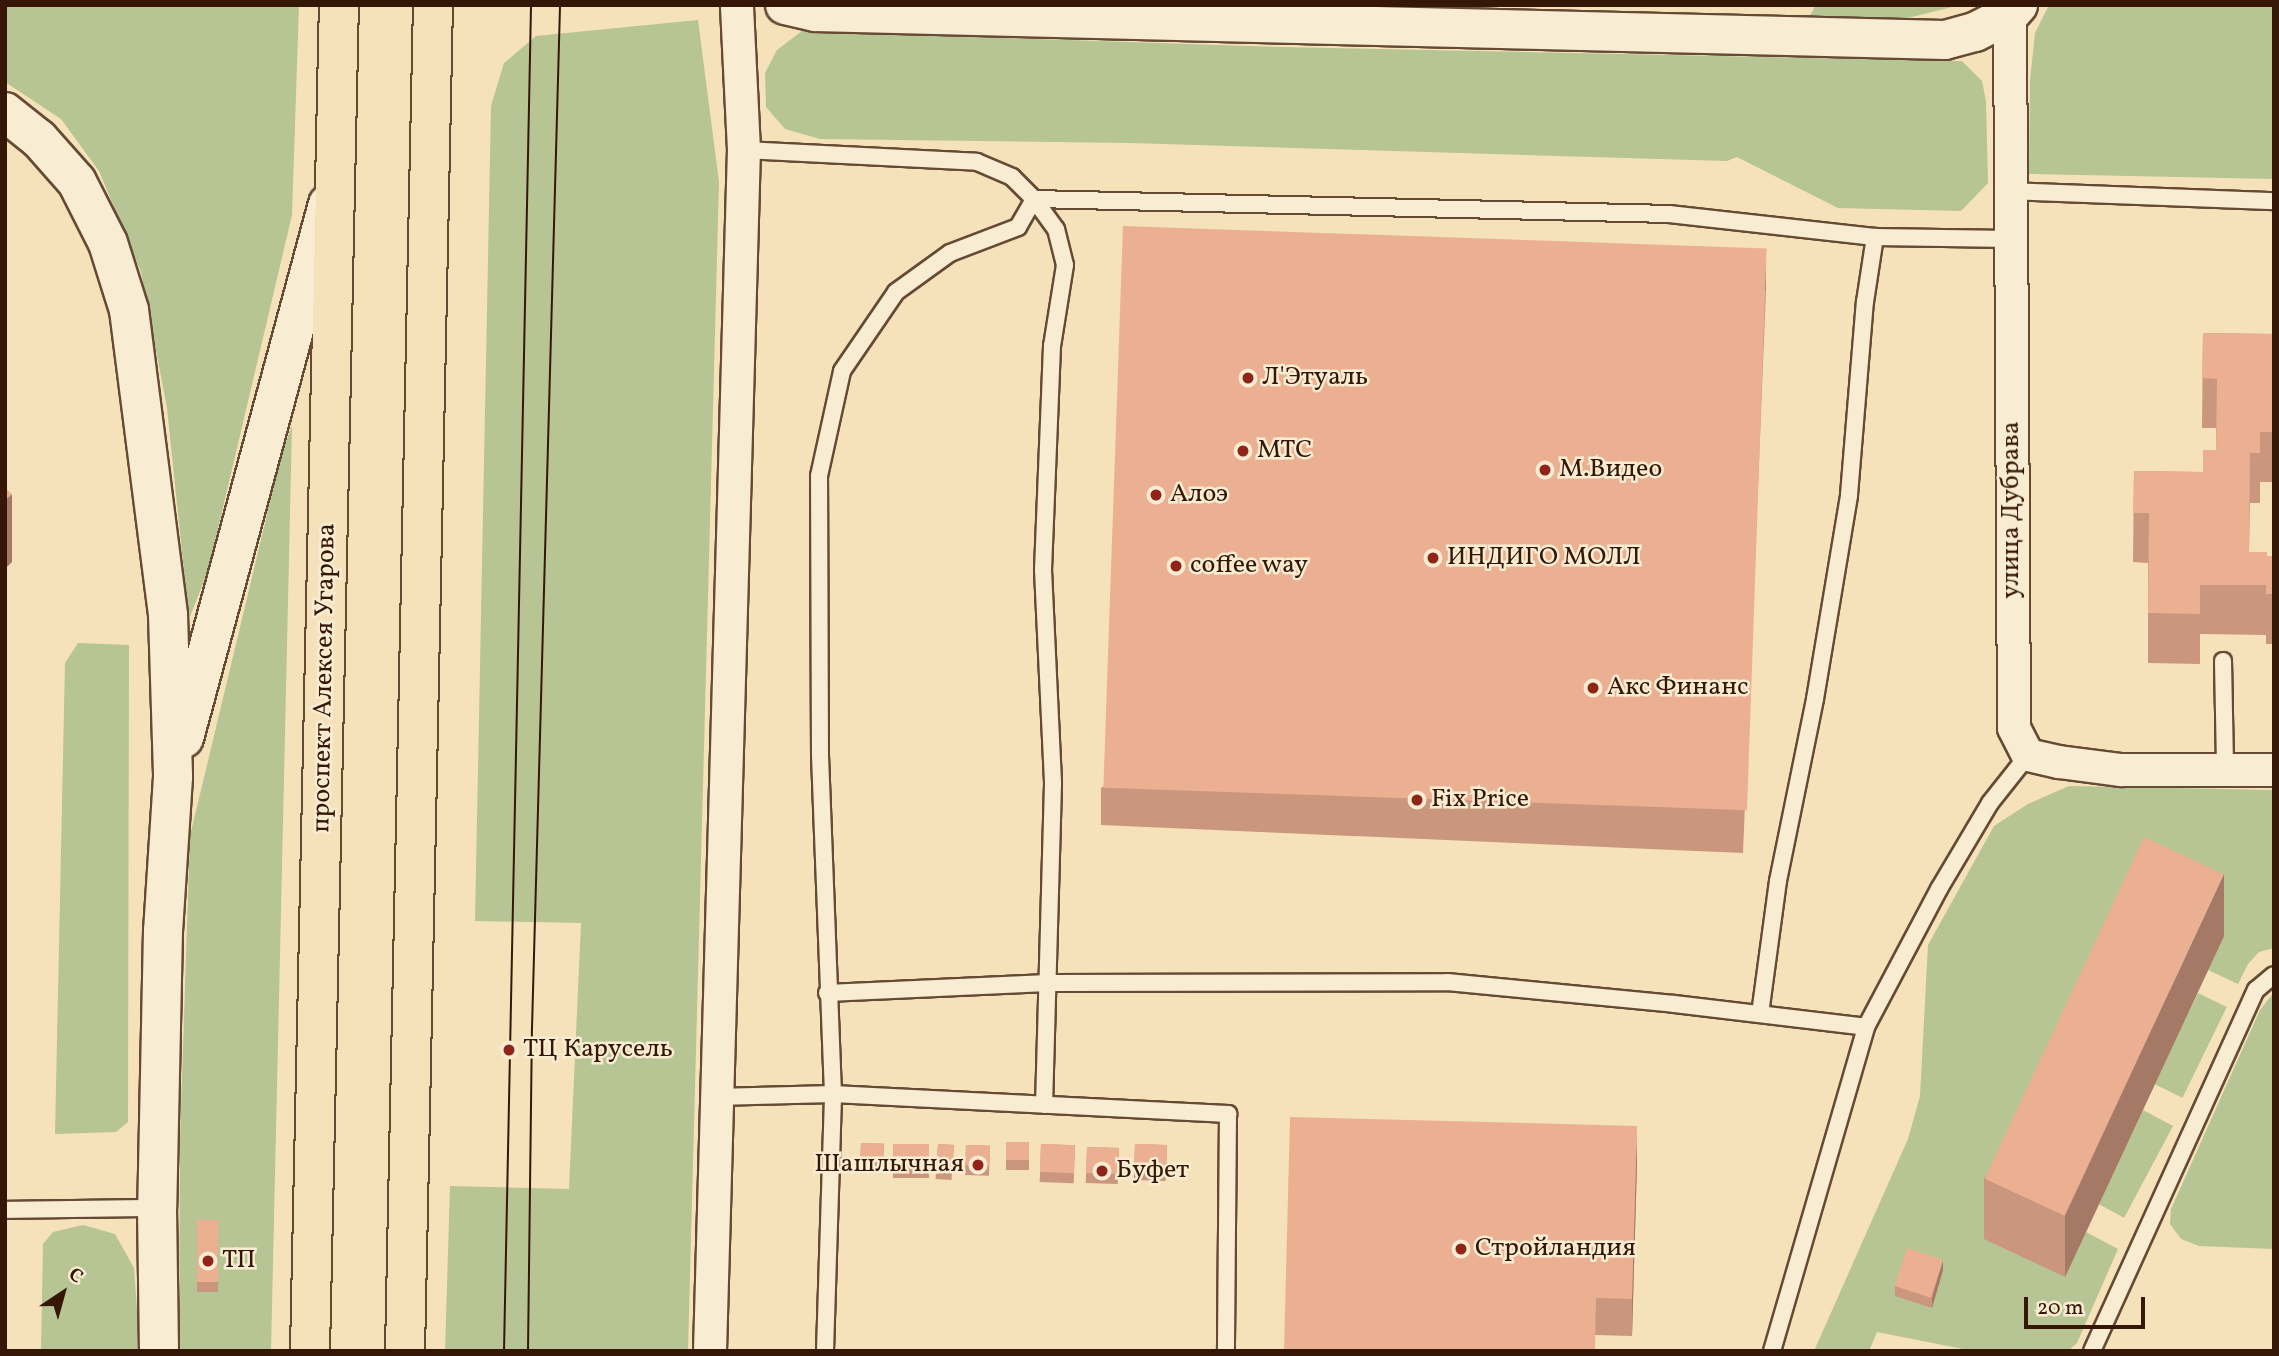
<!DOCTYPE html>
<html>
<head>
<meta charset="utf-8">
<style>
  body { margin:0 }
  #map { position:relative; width:2279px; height:1356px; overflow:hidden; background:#f5e2ba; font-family:Vollkorn,serif }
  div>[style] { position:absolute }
  .green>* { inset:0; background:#b7c494; transform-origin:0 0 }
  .roads { filter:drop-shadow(2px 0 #664a34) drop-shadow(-2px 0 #664a34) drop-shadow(0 2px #664a34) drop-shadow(0 -2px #664a34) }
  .lane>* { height:16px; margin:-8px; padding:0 8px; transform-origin:8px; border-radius:8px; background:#f8ecd2 }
  .street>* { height:32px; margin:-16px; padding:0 16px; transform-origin:16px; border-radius:16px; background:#f8ecd2 }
  .secondary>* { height:38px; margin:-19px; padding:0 19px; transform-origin:19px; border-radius:19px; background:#f8ecd2 }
  .primary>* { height:38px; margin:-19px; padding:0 19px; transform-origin:19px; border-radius:19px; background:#f5e2ba }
  .tram>* { height:2px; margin:-1px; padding:0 1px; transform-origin:1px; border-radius:1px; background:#361707 }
  .wall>* { inset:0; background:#ca967e; transform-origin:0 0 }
  .shaded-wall>* { inset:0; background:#a47a66; transform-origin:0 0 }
  .building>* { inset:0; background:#ebaf92; transform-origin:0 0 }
  .dots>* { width:19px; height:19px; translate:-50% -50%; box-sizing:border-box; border:4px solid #f8ecd2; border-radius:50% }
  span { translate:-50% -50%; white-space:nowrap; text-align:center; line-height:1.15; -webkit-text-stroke:5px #f8ecd2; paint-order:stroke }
  .poi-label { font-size:26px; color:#361707 }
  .left { translate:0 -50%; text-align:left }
  .right { translate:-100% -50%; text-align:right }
  .street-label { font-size:26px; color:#361707 }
  .frame { position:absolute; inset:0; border:7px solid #361707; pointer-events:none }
  .north { position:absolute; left:28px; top:1258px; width:70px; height:70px; -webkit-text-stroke:5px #f8ecd2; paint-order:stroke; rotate:36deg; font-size:19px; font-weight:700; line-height:28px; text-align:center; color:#361707 }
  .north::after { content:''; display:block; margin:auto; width:24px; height:32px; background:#361707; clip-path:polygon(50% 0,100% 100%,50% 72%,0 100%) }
  .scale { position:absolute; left:2024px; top:1297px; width:121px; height:32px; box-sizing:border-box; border:4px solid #361707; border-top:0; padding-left:9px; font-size:21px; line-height:24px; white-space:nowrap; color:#361707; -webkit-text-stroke:5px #f8ecd2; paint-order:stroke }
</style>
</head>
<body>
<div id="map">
  <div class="green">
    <i style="clip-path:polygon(5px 5px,299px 5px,292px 215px,208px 571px,189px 619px,167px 408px,141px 272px,99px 171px,61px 119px,5px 82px)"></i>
    <i style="clip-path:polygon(1816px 5px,1960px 5px,1908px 18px,1809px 17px)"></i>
    <i style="clip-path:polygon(2049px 5px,2274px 5px,2274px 179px,2029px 174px,2030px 80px,2035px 33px)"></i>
    <i style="clip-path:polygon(698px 20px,719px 182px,688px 1351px,445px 1351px,450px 1186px,569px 1189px,581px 923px,475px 921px,491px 106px,504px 63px,536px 36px)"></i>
    <i style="clip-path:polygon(802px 31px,1281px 47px,1962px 61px,1982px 81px,1986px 101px,1988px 183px,1961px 211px,1838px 208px,1737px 157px,1727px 161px,1130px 143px,820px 139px,785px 129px,766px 107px,765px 73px,777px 50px)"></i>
    <i style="clip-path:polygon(292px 425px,271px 1351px,179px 1351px,180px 1138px,190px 836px,281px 456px)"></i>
    <i style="clip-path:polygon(78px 643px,129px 645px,128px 1122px,116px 1132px,55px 1134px,65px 663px)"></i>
    <i style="clip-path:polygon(2069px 786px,2274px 790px,2274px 948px,2259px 952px,2248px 964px,2238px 984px,2208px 970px,2224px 936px,2086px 1232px,2118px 1249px,2077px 1343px,2068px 1351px,1973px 1351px,1877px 1332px,1869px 1351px,1814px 1351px,1908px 1139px,1920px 1096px,1928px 945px,1994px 826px,2028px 804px)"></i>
    <i style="clip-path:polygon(2274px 992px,2274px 1249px,2199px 1246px,2181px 1239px,2170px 1224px,2171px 1209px,2260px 1010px)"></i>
    <i style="left:2198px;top:993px;width:32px;height:101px;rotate:26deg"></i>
    <i style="left:2143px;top:1110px;width:34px;height:104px;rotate:28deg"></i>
    <i style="clip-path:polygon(83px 1225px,115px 1234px,134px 1268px,140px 1351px,41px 1351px,43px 1244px,53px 1232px)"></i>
  </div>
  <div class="roads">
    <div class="lane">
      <i style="left:744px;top:150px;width:233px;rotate:2.9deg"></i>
      <i style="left:977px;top:162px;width:38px;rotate:23deg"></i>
      <i style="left:1012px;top:177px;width:31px;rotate:45deg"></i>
      <i style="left:1034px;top:199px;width:37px;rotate:54deg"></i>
      <i style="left:1056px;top:229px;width:37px;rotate:76deg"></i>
      <i style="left:1065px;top:265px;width:82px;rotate:99.1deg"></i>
      <i style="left:1052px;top:346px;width:224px;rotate:92.3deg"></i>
      <i style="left:1043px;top:570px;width:214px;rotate:87.3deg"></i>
      <i style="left:1053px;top:784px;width:321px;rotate:91.6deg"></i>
      <i style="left:2009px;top:191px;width:265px;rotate:2.2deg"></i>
      <i style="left:1034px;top:199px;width:635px;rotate:1.35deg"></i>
      <i style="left:1669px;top:214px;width:207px;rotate:6.4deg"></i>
      <i style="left:1875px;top:237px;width:136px;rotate:0.8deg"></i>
      <i style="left:2223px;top:661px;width:109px;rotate:88.9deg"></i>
      <i style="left:827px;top:993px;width:221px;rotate:-2.6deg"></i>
      <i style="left:1048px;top:983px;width:399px;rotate:-0.1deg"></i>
      <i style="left:1447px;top:982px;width:228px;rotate:5.5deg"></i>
      <i style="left:1674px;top:1004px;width:193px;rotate:6.8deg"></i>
      <i style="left:1760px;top:1014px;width:134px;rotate:-82.3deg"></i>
      <i style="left:1778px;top:881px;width:186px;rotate:-78.5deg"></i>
      <i style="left:1815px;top:699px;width:207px;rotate:-80.5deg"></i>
      <i style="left:1849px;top:495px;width:194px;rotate:-85.3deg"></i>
      <i style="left:1865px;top:302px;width:66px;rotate:-81.3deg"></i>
      <i style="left:715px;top:1097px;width:118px;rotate:-1.5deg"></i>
      <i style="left:833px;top:1094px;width:396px;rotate:2.9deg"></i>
      <i style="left:1228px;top:1114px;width:237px;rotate:90.5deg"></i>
      <i style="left:5px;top:1210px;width:152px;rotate:-0.8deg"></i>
      <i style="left:825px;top:1351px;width:257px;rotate:-88.2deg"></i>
      <i style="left:833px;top:1094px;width:339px;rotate:-92.2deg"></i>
      <i style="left:820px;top:755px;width:279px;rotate:-90.2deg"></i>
      <i style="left:819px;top:476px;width:107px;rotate:-77.6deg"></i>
      <i style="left:842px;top:371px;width:96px;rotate:-55.6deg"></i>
      <i style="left:896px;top:292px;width:67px;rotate:-35.8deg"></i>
      <i style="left:950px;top:253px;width:73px;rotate:-20.9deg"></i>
      <i style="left:1018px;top:227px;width:32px;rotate:-60deg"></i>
      <i style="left:1772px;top:1351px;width:337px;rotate:-73.8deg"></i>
      <i style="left:1866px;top:1027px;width:156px;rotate:-62.1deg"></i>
      <i style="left:1939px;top:889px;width:100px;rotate:-59.3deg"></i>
      <i style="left:1990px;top:803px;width:61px;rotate:-51.6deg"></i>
      <i style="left:2092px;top:1351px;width:397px;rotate:-65.6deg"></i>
      <i style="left:2256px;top:990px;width:23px;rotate:-40deg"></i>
    </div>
    <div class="street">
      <i style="left:2010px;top:14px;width:714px;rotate:89.68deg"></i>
      <i style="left:2014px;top:728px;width:30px;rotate:63deg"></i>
      <i style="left:2028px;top:755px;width:32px;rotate:13deg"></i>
      <i style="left:2059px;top:762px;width:63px;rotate:7.4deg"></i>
      <i style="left:2121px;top:770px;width:153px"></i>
      <i style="left:710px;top:1351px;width:1201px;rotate:-88.38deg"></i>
      <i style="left:744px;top:150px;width:145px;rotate:-92.8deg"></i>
    </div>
    <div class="secondary">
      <i style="left:785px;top:5px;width:31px;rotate:13deg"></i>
      <i style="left:815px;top:12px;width:1130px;rotate:1.42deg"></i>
      <i style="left:1945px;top:40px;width:31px;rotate:-15deg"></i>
      <i style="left:1975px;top:32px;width:39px;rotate:-27deg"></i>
      <i style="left:2010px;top:14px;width:12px;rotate:-48deg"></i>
      <i style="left:5px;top:112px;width:43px;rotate:38.5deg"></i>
      <i style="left:39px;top:139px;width:57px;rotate:48.5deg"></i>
      <i style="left:77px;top:182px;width:68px;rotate:63.1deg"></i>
      <i style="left:108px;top:243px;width:70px;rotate:72.6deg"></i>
      <i style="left:129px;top:310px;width:307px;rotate:82.7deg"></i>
      <i style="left:168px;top:615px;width:162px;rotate:88.2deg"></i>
      <i style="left:173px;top:777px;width:154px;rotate:93.7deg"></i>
      <i style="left:163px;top:931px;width:277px;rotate:91.2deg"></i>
      <i style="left:157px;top:1208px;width:143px;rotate:89.2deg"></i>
      <i style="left:184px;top:738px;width:553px;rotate:-74.91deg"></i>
    </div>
    <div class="primary">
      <i style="left:310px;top:1351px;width:1346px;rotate:-88.77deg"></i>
      <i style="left:405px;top:1351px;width:1346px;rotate:-88.81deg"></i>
    </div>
  </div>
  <div class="tram">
    <i style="left:504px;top:1351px;width:1346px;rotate:-88.85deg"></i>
    <i style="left:528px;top:1351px;width:323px;rotate:-89.3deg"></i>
    <i style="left:532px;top:1028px;width:1023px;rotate:-88.43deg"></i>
  </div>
  <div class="wall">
    <i style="clip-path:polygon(1766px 291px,1743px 853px,1101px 825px,1101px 788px)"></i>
    <i style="clip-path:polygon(2203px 333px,2274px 334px,2274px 482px,2260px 482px,2260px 503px,2250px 503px,2249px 552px,2267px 556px,2274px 556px,2274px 644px,2266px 644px,2266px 635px,2200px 634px,2200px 664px,2148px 663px,2148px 563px,2133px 562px,2134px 471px,2203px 472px,2216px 450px,2216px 428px,2202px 428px)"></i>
    <i style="clip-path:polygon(2224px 936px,2065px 1277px,1984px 1239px,1984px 1178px)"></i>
    <i style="left:1006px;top:1142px;width:23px;height:28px"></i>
    <i style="left:861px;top:1143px;width:23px;height:26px;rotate:2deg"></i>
    <i style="left:893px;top:1144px;width:36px;height:34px"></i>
    <i style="left:938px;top:1144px;width:16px;height:35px;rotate:4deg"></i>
    <i style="left:1041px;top:1144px;width:34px;height:38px;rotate:2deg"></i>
    <i style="left:1135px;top:1144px;width:32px;height:36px;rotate:2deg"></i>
    <i style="left:966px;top:1145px;width:24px;height:30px;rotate:2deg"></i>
    <i style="left:1087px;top:1147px;width:32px;height:36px;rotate:2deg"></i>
    <i style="clip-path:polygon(1637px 1163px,1632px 1336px,1596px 1335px,1284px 1351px)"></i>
    <i style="left:197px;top:1220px;width:21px;height:72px"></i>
    <i style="clip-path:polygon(1943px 1270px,1932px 1308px,1895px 1296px,1895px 1286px)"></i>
  </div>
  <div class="shaded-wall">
    <i style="left:1766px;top:254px;width:37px;height:562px;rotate:90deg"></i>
    <i style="clip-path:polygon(12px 494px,12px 562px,5px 569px,5px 500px)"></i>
    <i style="clip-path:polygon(2224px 874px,2224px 936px,2065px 1277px,2065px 1216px)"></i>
    <i style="clip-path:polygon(1637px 1126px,1637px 1163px,1632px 1336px,1632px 1299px)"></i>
    <i style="clip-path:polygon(1943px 1260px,1943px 1270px,1932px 1308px,1932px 1298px)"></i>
  </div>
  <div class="building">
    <i style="left:1123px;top:226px;width:644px;height:562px;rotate:2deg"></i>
    <i style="clip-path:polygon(2203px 333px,2274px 334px,2274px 432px,2260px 432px,2260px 453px,2250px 453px,2249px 552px,2267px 552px,2267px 556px,2274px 556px,2274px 594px,2266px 594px,2266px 585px,2200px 585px,2200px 614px,2148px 613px,2149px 513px,2133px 513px,2134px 471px,2203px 472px,2203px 450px,2216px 450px,2217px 379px,2202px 378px)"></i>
    <i style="clip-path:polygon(5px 488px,12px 494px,5px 500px)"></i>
    <i style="left:2144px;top:837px;width:88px;height:377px;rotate:25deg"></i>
    <i style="clip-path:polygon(1290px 1117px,1637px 1126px,1632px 1299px,1596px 1298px,1595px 1351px,1284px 1351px)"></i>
    <i style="left:1006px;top:1142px;width:23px;height:18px"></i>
    <i style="left:861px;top:1143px;width:23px;height:16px;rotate:2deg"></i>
    <i style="left:893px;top:1144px;width:36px;height:24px"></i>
    <i style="left:938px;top:1144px;width:16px;height:25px;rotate:4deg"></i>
    <i style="left:1041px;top:1144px;width:34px;height:28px;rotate:2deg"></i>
    <i style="left:1135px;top:1144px;width:32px;height:25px;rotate:2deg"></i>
    <i style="left:966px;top:1145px;width:24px;height:20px;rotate:2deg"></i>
    <i style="left:1087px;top:1147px;width:32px;height:26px;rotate:2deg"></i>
    <i style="left:197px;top:1220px;width:21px;height:62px"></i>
    <i style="left:1907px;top:1248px;width:38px;height:40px;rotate:18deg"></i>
  </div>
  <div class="dots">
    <i style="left:1248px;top:378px;background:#8f2418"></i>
    <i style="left:1243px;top:451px;background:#8f2418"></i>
    <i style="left:1545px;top:470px;background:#8f2418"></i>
    <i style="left:1156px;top:495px;background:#8f2418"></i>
    <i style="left:1433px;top:558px;background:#8f2418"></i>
    <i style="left:1176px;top:566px;background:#8f2418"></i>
    <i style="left:1593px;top:688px;background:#8f2418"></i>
    <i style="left:1417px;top:800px;background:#8f2418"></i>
    <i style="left:509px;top:1050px;background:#8f2418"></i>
    <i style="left:978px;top:1165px;background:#8f2418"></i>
    <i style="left:1102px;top:1171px;background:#8f2418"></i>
    <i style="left:1461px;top:1249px;background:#8f2418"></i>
    <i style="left:208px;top:1261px;background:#8f2418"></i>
  </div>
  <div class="poi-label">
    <span class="left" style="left:1262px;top:378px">Л'Этуаль</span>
    <span class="left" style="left:1257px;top:451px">МТС</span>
    <span class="left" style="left:1559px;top:470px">М.Видео</span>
    <span class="left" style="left:1170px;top:495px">Алоэ</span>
    <span class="left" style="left:1447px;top:558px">ИНДИГО МОЛЛ</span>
    <span class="left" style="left:1190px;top:566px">coffee way</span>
    <span class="left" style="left:1607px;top:688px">Акс Финанс</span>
    <span class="left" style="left:1431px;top:800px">Fix Price</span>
    <span class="left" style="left:523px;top:1050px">ТЦ Карусель</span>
    <span class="right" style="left:964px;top:1165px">Шашлычная</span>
    <span class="left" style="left:1116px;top:1171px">Буфет</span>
    <span class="left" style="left:1475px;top:1249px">Стройландия</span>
    <span class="left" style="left:222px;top:1261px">ТП</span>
  </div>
  <div class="street-label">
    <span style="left:2012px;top:510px;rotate:-90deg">улица Дубрава</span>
    <span style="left:325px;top:678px;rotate:-89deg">проспект Алексея Угарова</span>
  </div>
  <div class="frame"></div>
  <div class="north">С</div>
  <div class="scale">20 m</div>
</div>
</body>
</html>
